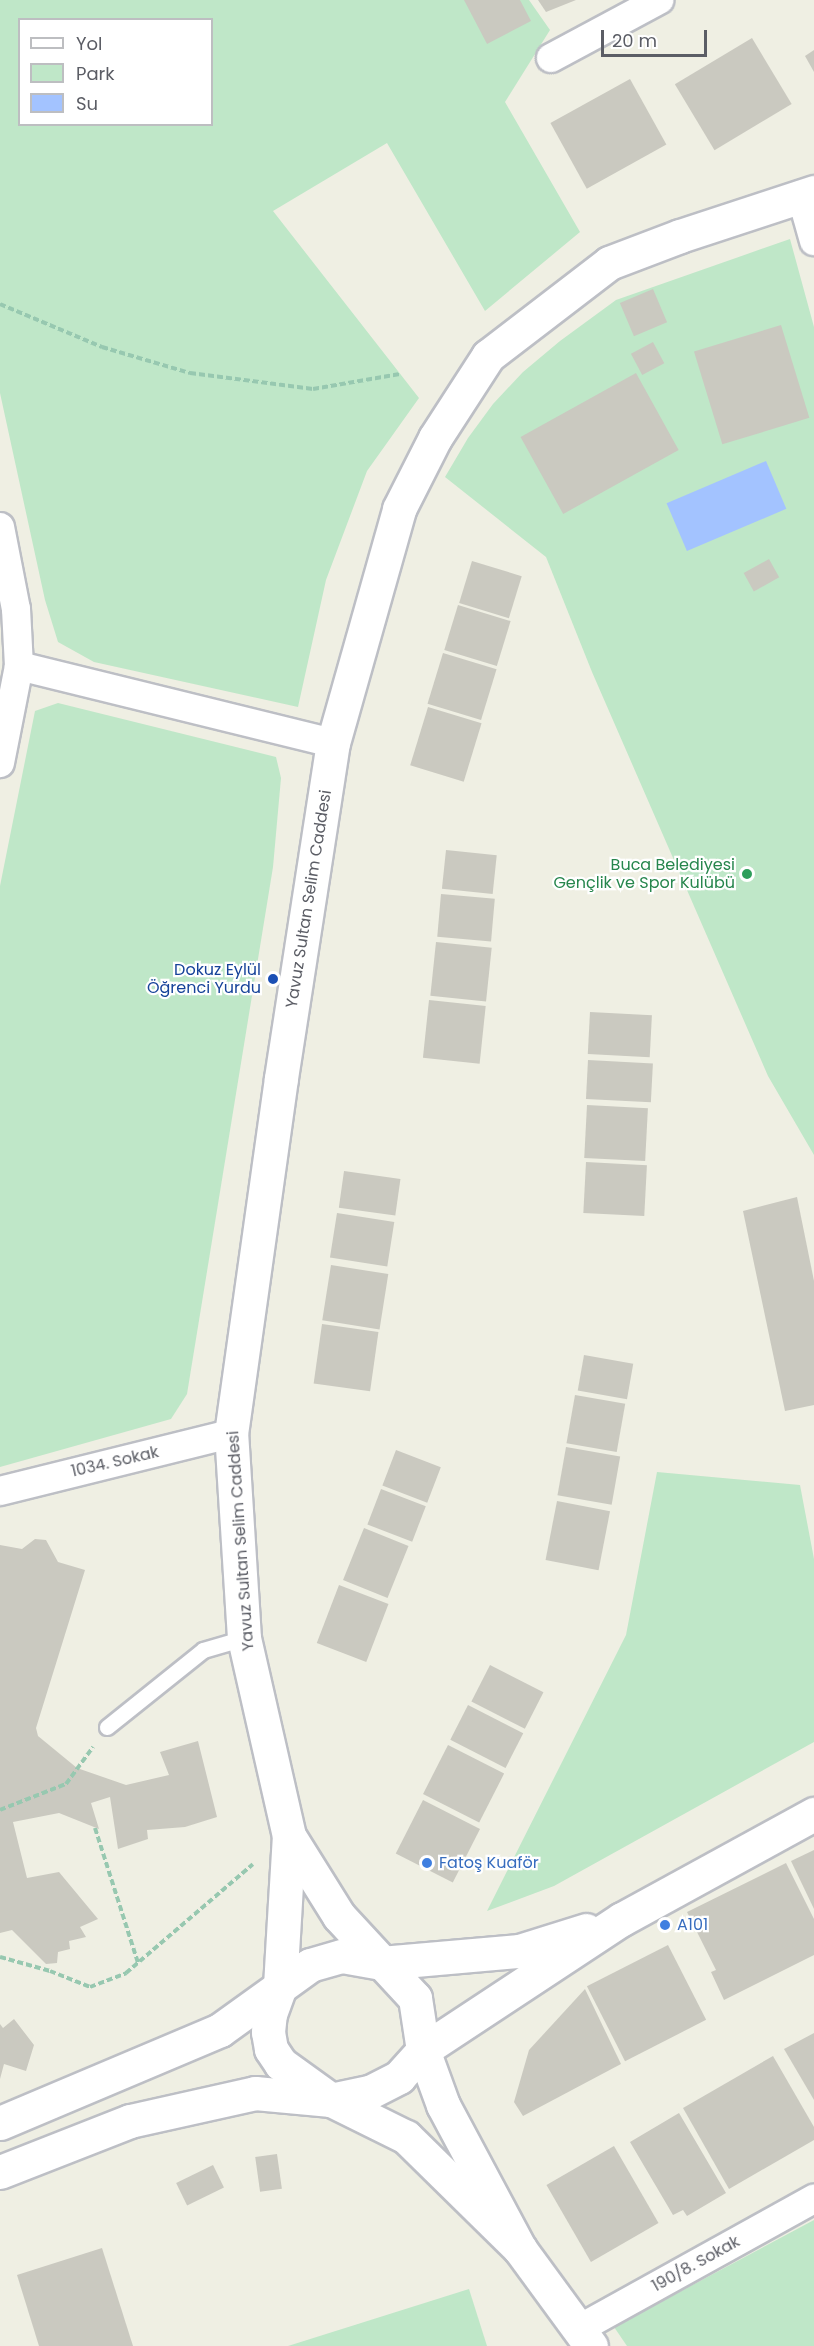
<!DOCTYPE html>
<html>
<head>
<meta charset="utf-8">
<style>
  body { margin:0 }
  #map { position:relative; width:814px; height:2346px; overflow:hidden; background:#efefe3; font-family:Poppins,sans-serif }
  div>[style] { position:absolute }
  .green>* { inset:0; background:#bfe7c8 }
  .water>* { inset:0; background:#a3c3ff; transform-origin:0 0 }
  .building>* { inset:0; background:#cac9c0; transform-origin:0 0 }
  .path>* { height:4px; margin-top:-2px; transform-origin:0; background:repeating-linear-gradient(90deg,#97c8b0 0 6px,transparent 0 9px) }
  .roads { filter:drop-shadow(2px 0 #bdbfc5) drop-shadow(-2px 0 #bdbfc5) drop-shadow(0 2px #bdbfc5) drop-shadow(0 -2px #bdbfc5) }
  .service>* { height:15px; margin:-7.5px; padding:0 7.5px; transform-origin:7.5px; border-radius:7.5px; background:#fff }
  .minor>* { height:28px; margin:-14px; padding:0 14px; transform-origin:14px; border-radius:14px; background:#fff }
  .secondary>* { height:33px; margin:-16.5px; padding:0 16.5px; transform-origin:16.5px; border-radius:16.5px; background:#fff }
  .dots>* { width:16px; height:16px; translate:-50% -50%; box-sizing:border-box; border:3px solid #fff; border-radius:50% }
  span { translate:-50% -50%; white-space:nowrap; text-align:center; line-height:1.15; -webkit-text-stroke:4.5px #fff; paint-order:stroke }
  .leisure-label { font-size:16px; color:#27864d }
  .right { translate:-100% -50%; text-align:right }
  .street-label { font-size:16px; color:#5b5d65 }
  .transit-label { font-size:16px; color:#164399 }
  .shop-label { font-size:16px; color:#366cbe }
  .left { translate:0 -50%; text-align:left }
  .legend { position:absolute; left:18px; top:18px; width:195px; height:108px; box-sizing:border-box; background:#fff; border:2px solid #bdbec1; margin:0; padding:8px 10px; list-style:none; font-size:18px; color:#5b5d65 }
  .legend li { display:flex; align-items:center; gap:12px; height:30px }
  .legend b { width:30px; border:2px solid #bdbec1 }
  .scale { position:absolute; left:601px; top:30px; width:106px; height:27px; box-sizing:border-box; border:3px solid #5b5d65; border-top:0; padding-left:8px; font-size:18px; line-height:21px; white-space:nowrap; color:#5b5d65; -webkit-text-stroke:4px #fff; paint-order:stroke }
</style>
</head>
<body>
<div id="map">
  <div class="green">
    <i style="clip-path:polygon(evenodd,0 0,529px 0,550px 30px,505px 102px,580px 232px,485px 311px,387px 143px,273px 211px,419px 398px,367px 471px,326px 580px,298px 707px,94px 662px,58px 642px,45px 600px,0 393px,0 0,20px 20px,212px 20px,212px 124px,20px 124px,20px 20px)"></i>
    <i style="clip-path:polygon(790px 239px,814px 327px,814px 1155px,768px 1076px,592px 672px,546px 557px,445px 477px,468px 438px,493px 404px,523px 372px,560px 341px,616px 300px)"></i>
    <i style="clip-path:polygon(58px 703px,276px 757px,281px 778px,273px 867px,187px 1394px,171px 1419px,0 1467px,0 886px,35px 711px)"></i>
    <i style="clip-path:polygon(657px 1472px,800px 1485px,814px 1559px,814px 1742px,554px 1886px,487px 1911px,626px 1635px)"></i>
    <i style="clip-path:polygon(814px 2220px,814px 2346px,627px 2346px,614px 2327px)"></i>
    <i style="clip-path:polygon(469px 2289px,487px 2346px,288px 2346px)"></i>
  </div>
  <div class="water">
    <i style="left:766px;top:461px;width:52px;height:108px;rotate:67deg"></i>
  </div>
  <div class="building">
    <i style="clip-path:polygon(464px 0,520px 0,531px 21px,487px 44px)"></i>
    <i style="clip-path:polygon(538px 0,576px 0,546px 12px)"></i>
    <i style="left:752px;top:38px;width:77px;height:90px;rotate:59deg"></i>
    <i style="clip-path:polygon(814px 50px,814px 72px,805px 56px)"></i>
    <i style="left:630px;top:79px;width:75px;height:91px;rotate:61deg"></i>
    <i style="left:653px;top:289px;width:36px;height:36px;rotate:67deg"></i>
    <i style="left:781px;top:325px;width:97px;height:91px;rotate:73deg"></i>
    <i style="left:653px;top:342px;width:24px;height:25px;rotate:62deg"></i>
    <i style="left:636px;top:373px;width:88px;height:132px;rotate:61deg"></i>
    <i style="left:769px;top:559px;width:21px;height:29px;rotate:61deg"></i>
    <i style="left:472px;top:561px;width:52px;height:44px;rotate:17deg"></i>
    <i style="left:458px;top:605px;width:55px;height:47px;rotate:17deg"></i>
    <i style="left:443px;top:653px;width:56px;height:53px;rotate:17deg"></i>
    <i style="left:428px;top:707px;width:56px;height:61px;rotate:17deg"></i>
    <i style="left:446px;top:850px;width:51px;height:39px;rotate:6deg"></i>
    <i style="left:441px;top:894px;width:54px;height:43px;rotate:5deg"></i>
    <i style="left:436px;top:942px;width:56px;height:54px;rotate:6deg"></i>
    <i style="left:429px;top:1000px;width:57px;height:58px;rotate:6deg"></i>
    <i style="left:590px;top:1012px;width:62px;height:42px;rotate:3deg"></i>
    <i style="left:588px;top:1060px;width:65px;height:39px;rotate:3deg"></i>
    <i style="left:587px;top:1105px;width:61px;height:53px;rotate:3deg"></i>
    <i style="left:586px;top:1162px;width:61px;height:51px;rotate:3deg"></i>
    <i style="left:344px;top:1171px;width:57px;height:37px;rotate:8deg"></i>
    <i style="clip-path:polygon(797px 1197px,814px 1281px,814px 1405px,785px 1411px,743px 1211px)"></i>
    <i style="left:337px;top:1213px;width:58px;height:45px;rotate:9deg"></i>
    <i style="left:331px;top:1265px;width:58px;height:56px;rotate:9deg"></i>
    <i style="left:322px;top:1324px;width:57px;height:60px;rotate:8deg"></i>
    <i style="left:584px;top:1355px;width:50px;height:36px;rotate:10deg"></i>
    <i style="left:575px;top:1395px;width:51px;height:49px;rotate:10deg"></i>
    <i style="left:566px;top:1447px;width:55px;height:49px;rotate:10deg"></i>
    <i style="left:396px;top:1450px;width:48px;height:38px;rotate:21deg"></i>
    <i style="left:381px;top:1489px;width:48px;height:38px;rotate:21deg"></i>
    <i style="left:557px;top:1501px;width:54px;height:60px;rotate:11deg"></i>
    <i style="left:364px;top:1528px;width:48px;height:56px;rotate:22deg"></i>
    <i style="clip-path:polygon(35px 1539px,46px 1540px,58px 1562px,85px 1570px,36px 1728px,38px 1736px,77px 1768px,126px 1785px,169px 1775px,160px 1752px,198px 1741px,217px 1817px,185px 1827px,147px 1830px,148px 1839px,118px 1849px,110px 1797px,91px 1803px,99px 1829px,59px 1813px,13px 1822px,27px 1878px,59px 1872px,98px 1919px,80px 1927px,86px 1937px,69px 1941px,70px 1949px,58px 1952px,57px 1963px,46px 1964px,12px 1930px,0 1933px,0 1545px,22px 1549px)"></i>
    <i style="left:339px;top:1585px;width:53px;height:62px;rotate:21deg"></i>
    <i style="left:490px;top:1665px;width:60px;height:41px;rotate:27deg"></i>
    <i style="left:468px;top:1705px;width:62px;height:39px;rotate:27deg"></i>
    <i style="left:448px;top:1745px;width:63px;height:55px;rotate:27deg"></i>
    <i style="left:423px;top:1800px;width:64px;height:60px;rotate:27deg"></i>
    <i style="clip-path:polygon(814px 1850px,814px 1909px,791px 1861px)"></i>
    <i style="clip-path:polygon(786px 1863px,814px 1919px,814px 1955px,724px 2000px,711px 1972px,716px 1970px,687px 1912px)"></i>
    <i style="left:668px;top:1945px;width:84px;height:91px;rotate:63deg"></i>
    <i style="clip-path:polygon(585px 1989px,621px 2064px,523px 2116px,514px 2102px,529px 2050px)"></i>
    <i style="clip-path:polygon(14px 2019px,34px 2045px,26px 2071px,4px 2064px,0 2079px,0 2024px,3px 2028px)"></i>
    <i style="clip-path:polygon(814px 2033px,814px 2100px,784px 2049px)"></i>
    <i style="clip-path:polygon(773px 2056px,814px 2127px,814px 2140px,729px 2189px,683px 2108px)"></i>
    <i style="clip-path:polygon(679px 2113px,726px 2193px,687px 2216px,683px 2210px,673px 2215px,630px 2142px)"></i>
    <i style="left:614px;top:2146px;width:89px;height:78px;rotate:60deg"></i>
    <i style="left:277px;top:2154px;width:35px;height:22px;rotate:82deg"></i>
    <i style="left:213px;top:2165px;width:25px;height:41px;rotate:64deg"></i>
    <i style="clip-path:polygon(102px 2248px,133px 2346px,39px 2346px,17px 2275px)"></i>
  </div>
  <div class="path">
    <i style="left:0;top:304px;width:111px;rotate:22.9deg"></i>
    <i style="left:102px;top:347px;width:92px;rotate:16.5deg"></i>
    <i style="left:190px;top:373px;width:124px;rotate:7.4deg"></i>
    <i style="left:313px;top:389px;width:88px;rotate:-9.8deg"></i>
    <i style="left:0;top:1810px;width:71px;rotate:-21.5deg"></i>
    <i style="left:66px;top:1784px;width:46px;rotate:-53.9deg"></i>
    <i style="left:95px;top:1828px;width:142px;rotate:72.3deg"></i>
    <i style="left:0;top:1957px;width:52px;rotate:15.6deg"></i>
    <i style="left:50px;top:1971px;width:43px;rotate:21.8deg"></i>
    <i style="left:90px;top:1987px;width:39px;rotate:-21deg"></i>
    <i style="left:126px;top:1973px;width:167px;rotate:-40.6deg"></i>
  </div>
  <div class="roads">
    <div class="service">
      <i style="left:107px;top:1727px;width:123px;rotate:-38.7deg"></i>
      <i style="left:203px;top:1650px;width:43px;rotate:-16.3deg"></i>
    </div>
    <div class="minor">
      <i style="left:551px;top:58px;width:123px;rotate:-28.2deg"></i>
      <i style="left:801px;top:195px;width:48px;rotate:74.2deg"></i>
      <i style="left:0;top:527px;width:84px;rotate:79deg"></i>
      <i style="left:16px;top:609px;width:57px;rotate:87deg"></i>
      <i style="left:19px;top:666px;width:99px;rotate:101.1deg"></i>
      <i style="left:19px;top:666px;width:323px;rotate:13.8deg"></i>
      <i style="left:0;top:1491px;width:238px;rotate:-13.9deg"></i>
      <i style="left:579px;top:2329px;width:269px;rotate:-29deg"></i>
    </div>
    <div class="secondary">
      <i style="left:289px;top:1836px;width:94px;rotate:58deg"></i>
      <i style="left:339px;top:1916px;width:112px;rotate:47.2deg"></i>
      <i style="left:415px;top:1998px;width:53px;rotate:81.3deg"></i>
      <i style="left:423px;top:2050px;width:59px;rotate:70deg"></i>
      <i style="left:443px;top:2105px;width:163px;rotate:61.9deg"></i>
      <i style="left:520px;top:2249px;width:120px;rotate:53.8deg"></i>
      <i style="left:0;top:2123px;width:239px;rotate:-22.9deg"></i>
      <i style="left:220px;top:2030px;width:111px;rotate:-35.8deg"></i>
      <i style="left:310px;top:1965px;width:33px;rotate:-16deg"></i>
      <i style="left:342px;top:1956px;width:40px;rotate:10deg"></i>
      <i style="left:381px;top:1963px;width:139px;rotate:-5deg"></i>
      <i style="left:519px;top:1951px;width:70px;rotate:-17.4deg"></i>
      <i style="left:0;top:2172px;width:140px;rotate:-21.4deg"></i>
      <i style="left:130px;top:2121px;width:128px;rotate:-12.6deg"></i>
      <i style="left:255px;top:2093px;width:76px;rotate:5.3deg"></i>
      <i style="left:331px;top:2100px;width:40px;rotate:-12deg"></i>
      <i style="left:370px;top:2092px;width:33px;rotate:-27deg"></i>
      <i style="left:399px;top:2077px;width:36px;rotate:-48deg"></i>
      <i style="left:423px;top:2050px;width:238px;rotate:-33.4deg"></i>
      <i style="left:622px;top:1919px;width:219px;rotate:-28.7deg"></i>
      <i style="left:520px;top:2249px;width:160px;rotate:-135.5deg"></i>
      <i style="left:406px;top:2137px;width:84px;rotate:-153.7deg"></i>
      <i style="left:331px;top:2100px;width:62px;rotate:-144.2deg"></i>
      <i style="left:281px;top:2064px;width:18px;rotate:-124deg"></i>
      <i style="left:271px;top:2049px;width:17px;rotate:-100deg"></i>
      <i style="left:268px;top:2032px;width:18px;rotate:-84deg"></i>
      <i style="left:270px;top:2014px;width:30px;rotate:-70deg"></i>
      <i style="left:280px;top:1986px;width:150px;rotate:-86.6deg"></i>
      <i style="left:289px;top:1836px;width:203px;rotate:-102.8deg"></i>
      <i style="left:244px;top:1638px;width:204px;rotate:-93.6deg"></i>
      <i style="left:231px;top:1434px;width:359px;rotate:-82deg"></i>
      <i style="left:281px;top:1078px;width:339px;rotate:-81.2deg"></i>
      <i style="left:333px;top:743px;width:243px;rotate:-74.2deg"></i>
      <i style="left:399px;top:509px;width:80px;rotate:-63.1deg"></i>
      <i style="left:435px;top:438px;width:98px;rotate:-57.1deg"></i>
      <i style="left:488px;top:356px;width:153px;rotate:-37.5deg"></i>
      <i style="left:609px;top:263px;width:76px;rotate:-20.8deg"></i>
      <i style="left:680px;top:236px;width:141px;rotate:-18.2deg"></i>
    </div>
  </div>
  <div class="dots">
    <i style="left:747px;top:874px;background:#2e9e5b"></i>
    <i style="left:273px;top:979px;background:#1a4fb4"></i>
    <i style="left:427px;top:1863px;background:#3f7fe0"></i>
    <i style="left:665px;top:1925px;background:#3f7fe0"></i>
  </div>
  <div class="leisure-label">
    <span class="right" style="left:735px;top:874px">Buca Belediyesi<br>Gençlik ve Spor Kulübü</span>
  </div>
  <div class="street-label">
    <span style="left:309px;top:899px;rotate:-81deg">Yavuz Sultan Selim Caddesi</span>
    <span style="left:115px;top:1462px;rotate:-13deg">1034. Sokak</span>
    <span style="left:241px;top:1541px;rotate:-94deg">Yavuz Sultan Selim Caddesi</span>
    <span style="left:696px;top:2264px;rotate:-29deg">190/8. Sokak</span>
  </div>
  <div class="transit-label">
    <span class="right" style="left:261px;top:979px">Dokuz Eylül<br>Öğrenci Yurdu</span>
  </div>
  <div class="shop-label">
    <span class="left" style="left:439px;top:1863px">Fatoş Kuaför</span>
    <span class="left" style="left:677px;top:1925px">A101</span>
  </div>
  <ul class="legend">
  <li><b style="height:8px;background:#fff"></b>Yol</li>
  <li><b style="height:16px;background:#bfe7c8"></b>Park</li>
  <li><b style="height:16px;background:#a3c3ff"></b>Su</li>
  </ul>
  <div class="scale">20 m</div>
</div>
</body>
</html>
